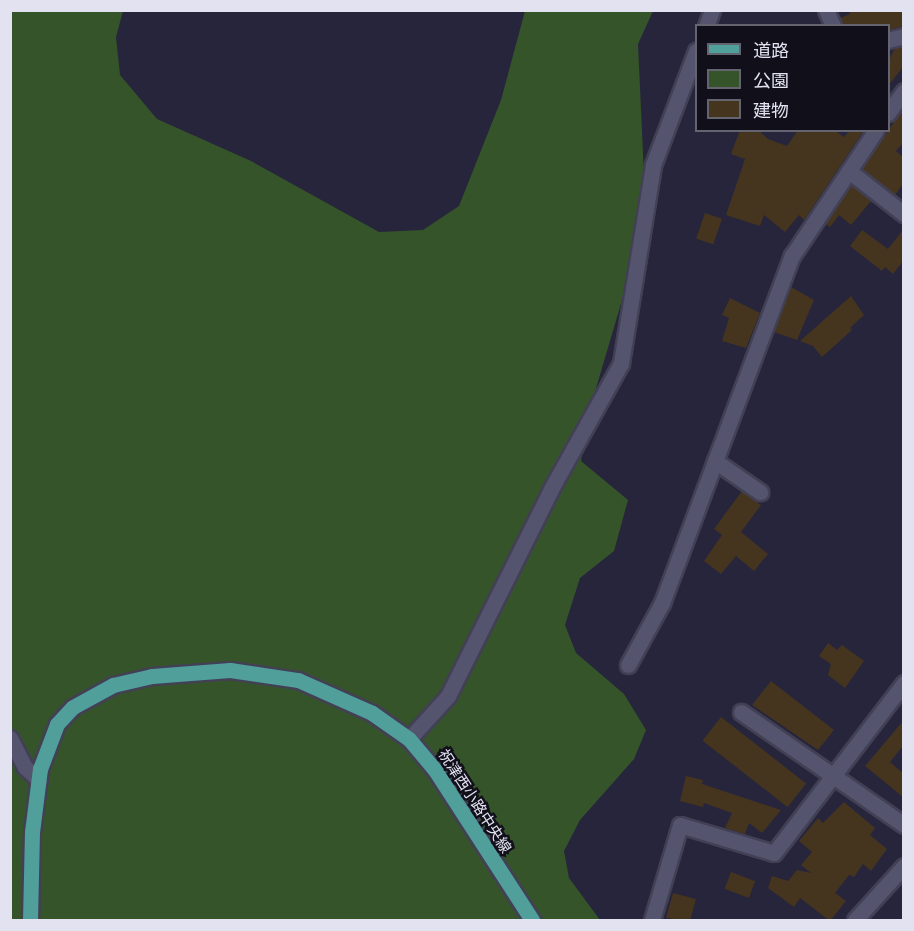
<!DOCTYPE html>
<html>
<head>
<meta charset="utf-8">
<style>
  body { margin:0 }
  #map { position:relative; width:914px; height:931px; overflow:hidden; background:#26253c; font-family:Ubuntu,"Noto Sans JP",sans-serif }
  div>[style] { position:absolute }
  .green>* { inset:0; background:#365429 }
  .building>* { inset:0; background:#45351e; transform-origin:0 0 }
  .roads { filter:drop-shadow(2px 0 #424054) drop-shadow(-2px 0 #424054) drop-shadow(0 2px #424054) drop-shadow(0 -2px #424054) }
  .minor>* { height:15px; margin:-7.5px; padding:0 7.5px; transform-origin:7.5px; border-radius:7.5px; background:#55546f }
  .major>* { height:15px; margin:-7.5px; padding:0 7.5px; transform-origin:7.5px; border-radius:7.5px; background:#509f9b }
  span { translate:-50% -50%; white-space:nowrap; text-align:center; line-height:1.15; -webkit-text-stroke:5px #100f1a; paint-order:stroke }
  .street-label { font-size:15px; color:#e2e2f1 }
  .frame { position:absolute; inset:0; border:12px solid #e2e2f1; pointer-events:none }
  .legend { position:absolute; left:695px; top:24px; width:195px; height:108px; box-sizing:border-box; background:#100f1a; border:2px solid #646370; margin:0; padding:8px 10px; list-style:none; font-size:18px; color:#e2e2f1 }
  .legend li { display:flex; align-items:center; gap:12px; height:30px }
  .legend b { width:30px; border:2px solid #646370 }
</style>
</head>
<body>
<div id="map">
  <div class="green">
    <i style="clip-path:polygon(10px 11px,123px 11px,116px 37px,120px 75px,157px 119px,251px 161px,379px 232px,423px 230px,459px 206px,501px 100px,525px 11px,653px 11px,638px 44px,646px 219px,589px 412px,581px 461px,628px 500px,614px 551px,580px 578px,565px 625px,576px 653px,624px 694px,646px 730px,634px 759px,580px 820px,564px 851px,569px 878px,600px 920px,11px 920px)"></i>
  </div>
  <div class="building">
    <i style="clip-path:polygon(849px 10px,903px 10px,903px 26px,889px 30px,888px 26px,843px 26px,840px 18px,850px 14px)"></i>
    <i style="clip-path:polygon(903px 46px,903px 67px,888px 86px,888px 62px,895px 48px)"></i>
    <i style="clip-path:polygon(903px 109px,903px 143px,896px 151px,903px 157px,903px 184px,895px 195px,862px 169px)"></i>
    <i style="clip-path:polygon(740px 130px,758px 130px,768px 139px,787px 146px,798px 130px,834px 130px,844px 137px,850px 130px,864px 130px,804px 220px,799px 215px,785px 232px,764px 215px,760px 226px,726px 215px,745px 159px,731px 154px)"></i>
    <i style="clip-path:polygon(851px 185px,871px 201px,851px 225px,839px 215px,830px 227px,826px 224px,823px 227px)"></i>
    <i style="left:705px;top:213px;width:18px;height:27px;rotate:19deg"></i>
    <i style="clip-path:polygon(862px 230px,888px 249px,903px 230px,903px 261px,893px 274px,885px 267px,882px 271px,850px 246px)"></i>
    <i style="clip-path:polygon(791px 287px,814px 300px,797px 340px,774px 332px)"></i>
    <i style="clip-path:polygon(851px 296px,864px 315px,850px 328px,852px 330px,822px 357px,813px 346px,800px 341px)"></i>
    <i style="clip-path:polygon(730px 298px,760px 313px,746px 348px,722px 341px,729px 318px,722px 315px)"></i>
    <i style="clip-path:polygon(742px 491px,761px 505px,741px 532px,768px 554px,754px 571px,736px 556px,721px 574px,704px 561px,722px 535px,714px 529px)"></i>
    <i style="clip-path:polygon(828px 643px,837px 650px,842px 645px,864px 661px,845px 688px,828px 675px,831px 664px,819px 656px)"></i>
    <i style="clip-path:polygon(771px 681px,834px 730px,818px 750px,752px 705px)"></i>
    <i style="left:721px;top:717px;width:108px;height:30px;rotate:38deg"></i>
    <i style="clip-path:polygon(903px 721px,903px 746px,890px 762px,903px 773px,903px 797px,865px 766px)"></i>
    <i style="clip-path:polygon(686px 776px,703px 780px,702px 784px,781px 810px,762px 833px,749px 823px,745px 834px,725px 828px,732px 813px,704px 803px,703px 807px,680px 801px)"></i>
    <i style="clip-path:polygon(844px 802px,875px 828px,870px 835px,887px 849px,871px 871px,863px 864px,854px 877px,849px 875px,835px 893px,846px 901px,830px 921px,800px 898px,794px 907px,768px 888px,772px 876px,788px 881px,797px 870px,811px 873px,801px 865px,812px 852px,799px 841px,818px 818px,823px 823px)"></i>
    <i style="left:731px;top:872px;width:26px;height:18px;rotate:21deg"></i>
    <i style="clip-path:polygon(673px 893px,696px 899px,690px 921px,666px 918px)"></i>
  </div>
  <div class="roads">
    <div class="minor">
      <i style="left:826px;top:10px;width:17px;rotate:66deg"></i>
      <i style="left:706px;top:26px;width:17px;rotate:-69deg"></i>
      <i style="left:888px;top:40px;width:16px;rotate:-14deg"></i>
      <i style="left:888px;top:113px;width:27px;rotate:-54deg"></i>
      <i style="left:849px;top:171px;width:70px;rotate:38deg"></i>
      <i style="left:715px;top:461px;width:55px;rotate:34.6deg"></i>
      <i style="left:628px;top:665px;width:71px;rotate:-61.3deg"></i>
      <i style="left:662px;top:603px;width:371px;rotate:-69.5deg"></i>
      <i style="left:792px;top:256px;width:151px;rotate:-56.3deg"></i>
      <i style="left:741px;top:712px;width:198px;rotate:34.7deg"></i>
      <i style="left:10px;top:738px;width:33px;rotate:63deg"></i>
      <i style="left:25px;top:767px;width:19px;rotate:43deg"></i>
      <i style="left:409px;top:739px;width:58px;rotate:-47.8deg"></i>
      <i style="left:448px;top:696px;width:231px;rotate:-63.5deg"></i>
      <i style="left:551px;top:489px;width:144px;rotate:-60.9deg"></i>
      <i style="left:621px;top:363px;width:201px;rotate:-80.8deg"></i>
      <i style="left:653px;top:165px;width:122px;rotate:-69.3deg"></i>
      <i style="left:652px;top:920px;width:99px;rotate:-73.6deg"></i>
      <i style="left:680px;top:825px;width:98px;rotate:16.6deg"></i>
      <i style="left:774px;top:853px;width:214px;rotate:-52.6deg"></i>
      <i style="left:855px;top:920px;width:73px;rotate:-47.8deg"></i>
    </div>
    <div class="major">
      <i style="left:30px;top:920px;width:88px;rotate:-88.7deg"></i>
      <i style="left:32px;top:832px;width:64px;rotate:-82.8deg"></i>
      <i style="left:40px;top:769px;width:48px;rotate:-69.3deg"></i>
      <i style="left:57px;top:724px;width:23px;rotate:-47deg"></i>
      <i style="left:73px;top:707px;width:46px;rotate:-28.8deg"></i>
      <i style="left:113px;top:685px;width:40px;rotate:-13deg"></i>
      <i style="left:152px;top:676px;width:78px;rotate:-4.4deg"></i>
      <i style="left:230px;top:670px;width:69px;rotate:8.4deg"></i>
      <i style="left:298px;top:680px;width:81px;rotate:24deg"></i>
      <i style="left:372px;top:713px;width:45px;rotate:35.1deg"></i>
      <i style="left:409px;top:739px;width:40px;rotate:50deg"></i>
      <i style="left:435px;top:770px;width:179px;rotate:57.1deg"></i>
    </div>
  </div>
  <div class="street-label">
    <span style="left:475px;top:801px;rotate:57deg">祝津西小路中央線</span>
  </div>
  <div class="frame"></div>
  <ul class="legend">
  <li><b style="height:8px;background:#509f9b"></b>道路</li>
  <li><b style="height:16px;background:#365429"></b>公園</li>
  <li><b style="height:16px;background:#45351e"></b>建物</li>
  </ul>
</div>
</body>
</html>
